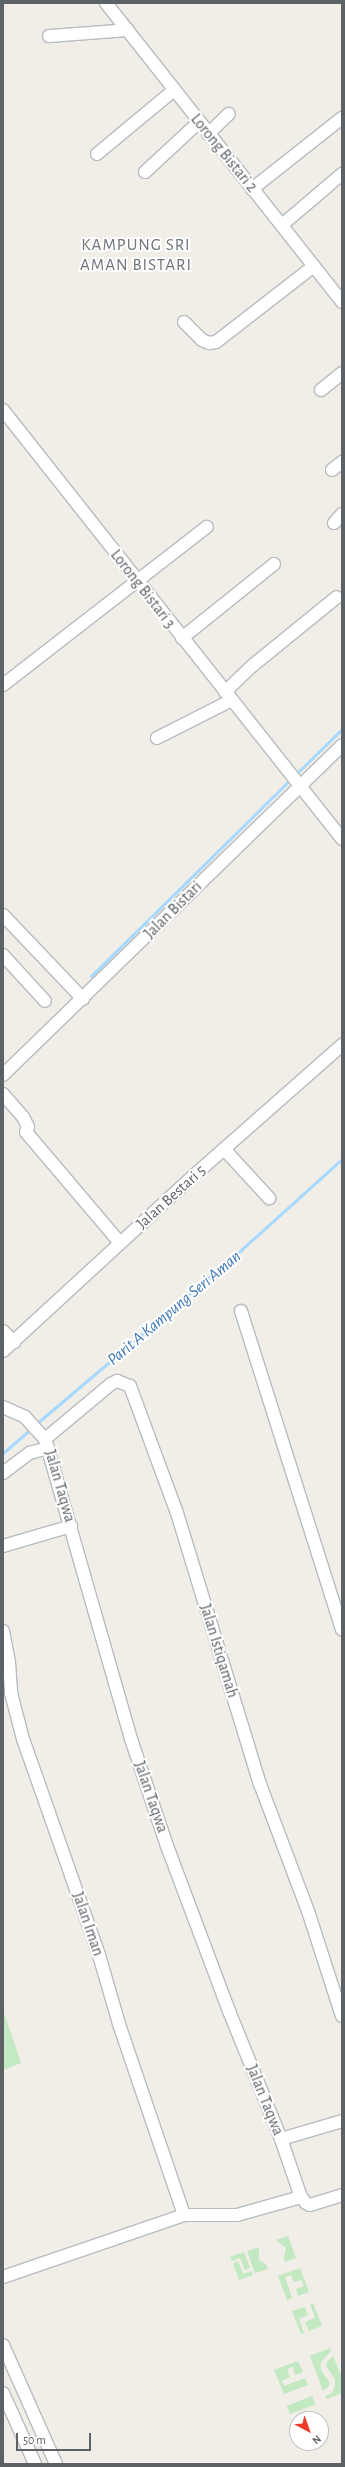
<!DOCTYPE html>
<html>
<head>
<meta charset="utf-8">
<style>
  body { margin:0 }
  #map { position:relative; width:345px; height:2467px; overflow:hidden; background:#f0eee6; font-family:"Alegreya Sans",sans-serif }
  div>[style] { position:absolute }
  .green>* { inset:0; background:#c2e9c2; transform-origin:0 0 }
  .stream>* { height:3px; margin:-1.5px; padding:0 1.5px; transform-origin:1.5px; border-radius:1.5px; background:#a7d8ff }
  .roads { filter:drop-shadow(1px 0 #b8bcc0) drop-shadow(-1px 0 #b8bcc0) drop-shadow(0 1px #b8bcc0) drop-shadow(0 -1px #b8bcc0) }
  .minor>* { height:12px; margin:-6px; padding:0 6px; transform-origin:6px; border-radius:6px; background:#fff }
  span { translate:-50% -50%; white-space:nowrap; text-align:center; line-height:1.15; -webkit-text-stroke:4px #fff; paint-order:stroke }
  .street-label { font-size:16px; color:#5d6267 }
  .neighbourhood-label { font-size:17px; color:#6e7479; letter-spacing:1px }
  .water-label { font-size:17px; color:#3e78b7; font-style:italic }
  .frame { position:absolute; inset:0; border:4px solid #5d6267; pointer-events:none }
  .north { position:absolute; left:289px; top:2411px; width:40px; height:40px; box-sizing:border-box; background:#fff; border:1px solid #bec0c2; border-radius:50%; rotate:139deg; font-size:11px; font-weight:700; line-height:16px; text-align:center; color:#5d6267 }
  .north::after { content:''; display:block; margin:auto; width:14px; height:18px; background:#f13c2b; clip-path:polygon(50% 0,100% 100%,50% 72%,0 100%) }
  .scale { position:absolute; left:16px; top:2433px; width:75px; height:18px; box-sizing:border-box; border:2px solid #5d6267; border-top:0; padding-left:5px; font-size:12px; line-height:14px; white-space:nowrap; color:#5d6267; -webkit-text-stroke:3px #fff; paint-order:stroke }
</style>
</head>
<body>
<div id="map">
  <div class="green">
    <i style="clip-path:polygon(3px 2010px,21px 2063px,3px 2070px)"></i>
    <i style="clip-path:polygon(288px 2236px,296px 2258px,285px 2262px,284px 2258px,286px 2248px,276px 2240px)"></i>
    <i style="clip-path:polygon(259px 2247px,259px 2260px,266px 2264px,268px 2269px,255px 2273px,247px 2251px)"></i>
    <i style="clip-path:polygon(244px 2252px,250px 2268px,245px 2270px,240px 2258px,232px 2261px,230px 2257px)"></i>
    <i style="clip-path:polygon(238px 2261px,243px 2274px,251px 2271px,253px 2275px,239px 2280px,233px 2263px)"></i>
    <i style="clip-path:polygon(300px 2268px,309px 2292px,298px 2296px,296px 2289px,304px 2286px,301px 2280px,294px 2282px,291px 2275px,285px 2277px,292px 2298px,287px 2300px,278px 2276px)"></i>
    <i style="clip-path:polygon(313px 2303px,322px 2326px,309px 2331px,305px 2322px,315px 2318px,310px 2304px)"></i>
    <i style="clip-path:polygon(305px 2307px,308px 2315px,299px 2319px,304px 2333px,301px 2334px,292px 2311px)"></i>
    <i style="clip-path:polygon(330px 2348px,331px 2351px,321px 2362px,321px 2370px,330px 2383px,328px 2387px,323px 2391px,310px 2356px)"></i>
    <i style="clip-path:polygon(333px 2356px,342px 2378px,342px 2393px,327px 2399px,325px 2396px,332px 2393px,335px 2386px,335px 2379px,326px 2366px,327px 2362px)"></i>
    <i style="clip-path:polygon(298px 2361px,303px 2372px,295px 2375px,293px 2367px,287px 2369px,290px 2377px,282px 2381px,284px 2386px,305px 2378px,308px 2385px,284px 2394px,274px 2370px)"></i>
    <i style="left:312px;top:2396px;width:9px;height:27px;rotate:69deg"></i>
  </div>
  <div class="stream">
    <i style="left:295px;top:775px;width:66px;rotate:-44.4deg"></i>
    <i style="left:91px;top:976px;width:281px;rotate:-44.6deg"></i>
    <i style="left:36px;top:1424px;width:270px;rotate:-40.3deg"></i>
    <i style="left:242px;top:1249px;width:135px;rotate:-42deg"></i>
    <i style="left:3px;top:1453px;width:38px;rotate:-41deg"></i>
  </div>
  <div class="roads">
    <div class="minor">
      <i style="left:106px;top:3px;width:381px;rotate:51.7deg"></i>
      <i style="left:49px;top:36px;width:79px;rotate:-4.3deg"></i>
      <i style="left:208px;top:134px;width:29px;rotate:-44deg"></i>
      <i style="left:97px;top:154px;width:100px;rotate:-39.7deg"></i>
      <i style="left:145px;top:172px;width:74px;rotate:-42.8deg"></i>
      <i style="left:252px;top:189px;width:115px;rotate:-38.3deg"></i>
      <i style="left:282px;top:225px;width:79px;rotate:-40.4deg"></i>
      <i style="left:184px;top:322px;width:25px;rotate:45deg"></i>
      <i style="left:202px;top:340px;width:8px;rotate:23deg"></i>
      <i style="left:209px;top:343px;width:7px;rotate:-8deg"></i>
      <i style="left:216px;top:342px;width:124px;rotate:-37.8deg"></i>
      <i style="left:321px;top:390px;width:27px;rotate:-39deg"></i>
      <i style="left:3px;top:410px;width:547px;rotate:51.68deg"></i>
      <i style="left:332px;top:470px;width:13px;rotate:-39deg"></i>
      <i style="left:334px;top:523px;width:12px;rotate:-48deg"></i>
      <i style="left:182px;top:638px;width:118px;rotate:-38.8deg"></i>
      <i style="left:3px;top:685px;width:258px;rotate:-37.8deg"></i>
      <i style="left:225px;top:692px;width:37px;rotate:-44deg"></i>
      <i style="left:252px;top:666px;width:109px;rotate:-39.1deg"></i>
      <i style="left:157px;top:738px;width:84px;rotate:-26.9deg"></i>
      <i style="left:3px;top:915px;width:116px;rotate:46.4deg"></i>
      <i style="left:3px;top:955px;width:62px;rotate:47.6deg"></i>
      <i style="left:3px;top:1075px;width:473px;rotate:-44.2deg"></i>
      <i style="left:3px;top:1094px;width:30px;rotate:49deg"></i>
      <i style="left:23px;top:1117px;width:11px;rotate:63deg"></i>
      <i style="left:28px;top:1127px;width:5px;rotate:112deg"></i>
      <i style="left:26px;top:1132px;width:145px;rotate:49.7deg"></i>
      <i style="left:224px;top:1149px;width:67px;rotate:47.4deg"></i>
      <i style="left:241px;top:1311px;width:334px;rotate:72.4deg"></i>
      <i style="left:3px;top:1331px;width:16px;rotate:45deg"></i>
      <i style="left:3px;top:1351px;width:266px;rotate:-42.6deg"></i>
      <i style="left:199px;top:1171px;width:191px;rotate:-41.4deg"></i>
      <i style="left:3px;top:1407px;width:24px;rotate:24deg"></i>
      <i style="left:25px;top:1417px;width:30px;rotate:48deg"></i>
      <i style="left:45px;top:1439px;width:312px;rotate:74deg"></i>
      <i style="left:131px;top:1739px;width:113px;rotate:71.4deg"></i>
      <i style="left:167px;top:1846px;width:176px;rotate:69.4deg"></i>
      <i style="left:229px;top:2011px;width:138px;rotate:67.9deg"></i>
      <i style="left:281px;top:2139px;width:61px;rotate:71deg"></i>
      <i style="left:301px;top:2197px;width:8px;rotate:50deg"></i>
      <i style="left:306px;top:2203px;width:4px;rotate:27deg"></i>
      <i style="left:310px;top:2205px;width:34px;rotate:-17deg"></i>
      <i style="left:45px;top:1439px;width:86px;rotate:-39.8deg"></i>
      <i style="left:111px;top:1384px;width:7px;rotate:-27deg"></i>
      <i style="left:117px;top:1381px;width:14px;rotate:21deg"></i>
      <i style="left:130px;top:1386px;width:135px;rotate:69.7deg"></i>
      <i style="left:177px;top:1513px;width:283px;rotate:73deg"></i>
      <i style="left:260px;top:1784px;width:139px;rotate:69.3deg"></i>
      <i style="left:309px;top:1914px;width:107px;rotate:72.1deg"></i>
      <i style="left:3px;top:1473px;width:34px;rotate:-37deg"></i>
      <i style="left:30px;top:1453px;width:19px;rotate:-16deg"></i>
      <i style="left:3px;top:1546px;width:71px;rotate:-16.4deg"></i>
      <i style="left:3px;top:1631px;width:32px;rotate:79deg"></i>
      <i style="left:9px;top:1662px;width:31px;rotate:86deg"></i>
      <i style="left:11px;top:1693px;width:48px;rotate:75.4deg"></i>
      <i style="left:23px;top:1739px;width:229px;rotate:70.6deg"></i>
      <i style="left:99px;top:1955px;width:72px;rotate:73.8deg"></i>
      <i style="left:119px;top:2024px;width:202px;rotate:71.2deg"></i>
      <i style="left:281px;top:2139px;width:64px;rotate:-16.4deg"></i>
      <i style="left:3px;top:2277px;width:191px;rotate:-18.9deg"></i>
      <i style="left:184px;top:2215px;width:53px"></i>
      <i style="left:237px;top:2215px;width:66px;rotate:-15.7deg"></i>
      <i style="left:3px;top:2345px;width:130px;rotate:66deg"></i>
      <i style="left:3px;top:2393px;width:78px;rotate:65.7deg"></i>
    </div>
  </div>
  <div class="street-label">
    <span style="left:224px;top:153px;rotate:51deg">Lorong Bistari 2</span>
    <span style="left:143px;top:589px;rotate:52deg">Lorong Bistari 3</span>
    <span style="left:173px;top:910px;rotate:-45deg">Jalan Bistari</span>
    <span style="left:171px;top:1197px;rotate:-42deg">Jalan Bestari 5</span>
    <span style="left:60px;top:1486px;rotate:74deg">Jalan Taqwa</span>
    <span style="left:219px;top:1651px;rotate:73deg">Jalan Istiqamah</span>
    <span style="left:151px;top:1797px;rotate:71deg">Jalan Taqwa</span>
    <span style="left:88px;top:1924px;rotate:71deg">Jalan Iman</span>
    <span style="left:265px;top:2100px;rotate:68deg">Jalan Taqwa</span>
  </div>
  <div class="neighbourhood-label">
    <span style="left:136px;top:255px">KAMPUNG SRI<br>AMAN BISTARI</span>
  </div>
  <div class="water-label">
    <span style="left:174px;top:1308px;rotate:-40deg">Parit A Kampung Seri Aman</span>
  </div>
  <div class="frame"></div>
  <div class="north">N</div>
  <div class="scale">50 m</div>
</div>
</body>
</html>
